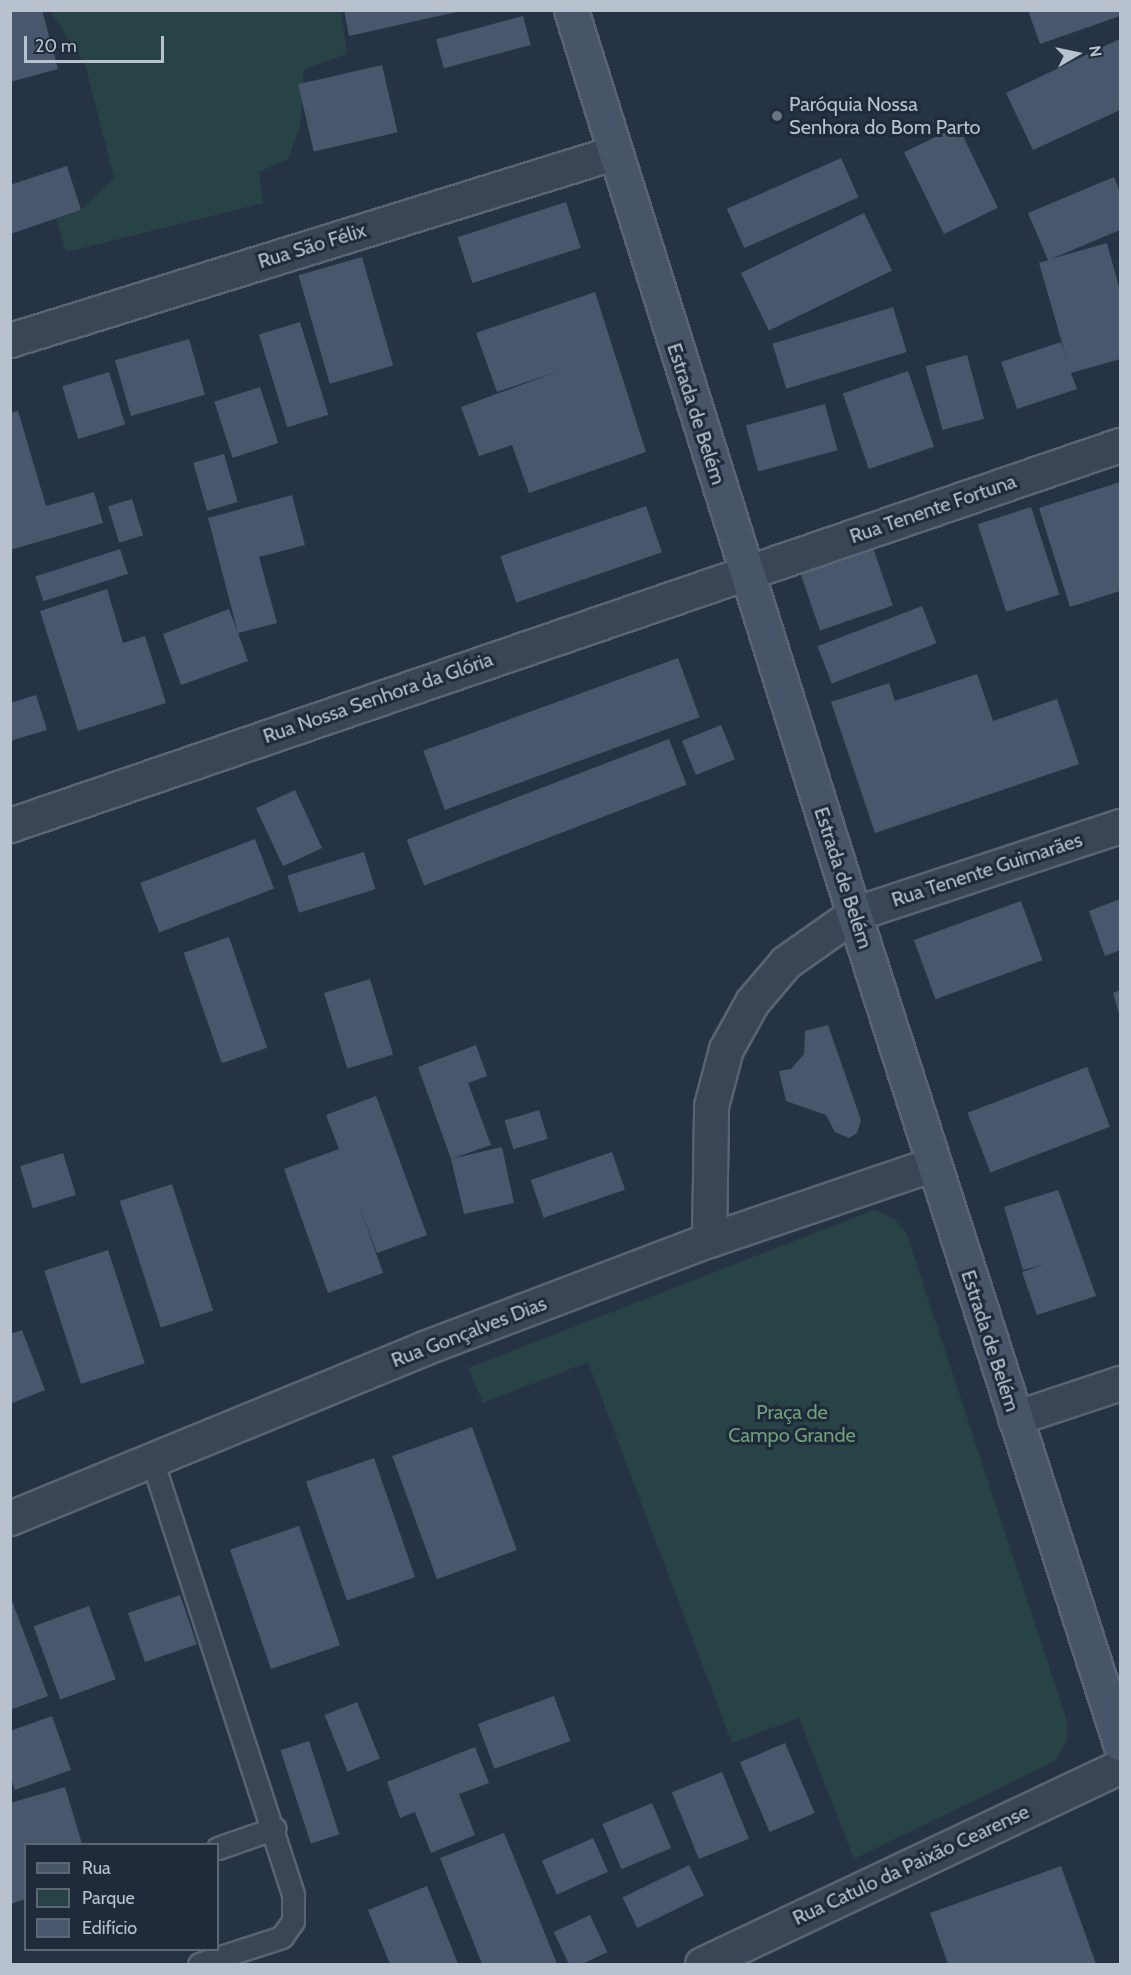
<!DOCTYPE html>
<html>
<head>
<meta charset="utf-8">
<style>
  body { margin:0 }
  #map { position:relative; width:1131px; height:1975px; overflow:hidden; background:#263345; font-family:Cabin,sans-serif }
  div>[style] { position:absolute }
  .green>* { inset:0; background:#284346 }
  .building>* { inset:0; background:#49576c; transform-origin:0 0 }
  .roads { filter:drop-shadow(2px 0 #596372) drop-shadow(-2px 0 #596372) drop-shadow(0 2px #596372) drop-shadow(0 -2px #596372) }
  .lane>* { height:21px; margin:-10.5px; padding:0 10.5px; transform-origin:10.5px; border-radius:10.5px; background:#3a4555 }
  .street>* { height:33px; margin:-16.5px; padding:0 16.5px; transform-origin:16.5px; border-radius:16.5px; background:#3a4555 }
  .secondary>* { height:33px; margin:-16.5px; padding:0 16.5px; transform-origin:16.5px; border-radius:16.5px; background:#485468 }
  .dots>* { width:16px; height:16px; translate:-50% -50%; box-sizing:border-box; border:3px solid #1f2a3a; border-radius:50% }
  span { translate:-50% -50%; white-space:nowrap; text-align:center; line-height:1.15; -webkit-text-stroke:6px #1f2a3a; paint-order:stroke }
  .poi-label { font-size:20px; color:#b8c1ce }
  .left { translate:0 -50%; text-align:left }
  .street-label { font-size:20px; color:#b8c1ce }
  .park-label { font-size:20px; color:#6ea079 }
  .frame { position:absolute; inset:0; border:12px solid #b8c1ce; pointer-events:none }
  .legend { position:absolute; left:24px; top:1843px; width:195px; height:108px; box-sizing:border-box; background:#1f2a3a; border:2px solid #5c6675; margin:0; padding:8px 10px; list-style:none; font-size:18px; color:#b8c1ce }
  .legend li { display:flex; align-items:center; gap:12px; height:30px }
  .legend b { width:30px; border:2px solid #5c6675 }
  .north { position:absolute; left:1047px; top:24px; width:60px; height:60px; -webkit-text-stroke:4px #1f2a3a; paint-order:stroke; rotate:81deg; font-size:16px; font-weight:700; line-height:24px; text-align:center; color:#b8c1ce }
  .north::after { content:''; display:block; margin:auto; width:21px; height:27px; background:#b8c1ce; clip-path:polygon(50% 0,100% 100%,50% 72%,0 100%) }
  .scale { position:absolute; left:24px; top:36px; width:140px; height:27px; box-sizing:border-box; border:3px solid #b8c1ce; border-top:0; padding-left:8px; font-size:18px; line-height:21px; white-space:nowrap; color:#b8c1ce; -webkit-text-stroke:4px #1f2a3a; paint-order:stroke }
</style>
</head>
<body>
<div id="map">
  <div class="green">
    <i style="clip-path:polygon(50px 11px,341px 11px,347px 54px,304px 69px,300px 127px,288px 159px,259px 172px,263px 203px,66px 252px,56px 219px,81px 210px,114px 178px,85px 64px)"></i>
    <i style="clip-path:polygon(874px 1210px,893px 1218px,906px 1232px,1067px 1721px,1068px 1739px,1055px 1761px,854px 1859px,799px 1718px,732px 1743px,588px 1362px,483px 1403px,468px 1368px)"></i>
  </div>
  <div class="building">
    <i style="clip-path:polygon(10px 10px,42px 10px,58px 69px,10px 82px)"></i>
    <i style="clip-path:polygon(344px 10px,461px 10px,461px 11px,349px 36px)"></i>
    <i style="clip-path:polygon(1028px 10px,1120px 10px,1120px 16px,1040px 44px)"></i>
    <i style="left:523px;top:16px;width:30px;height:90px;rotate:75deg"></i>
    <i style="clip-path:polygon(1120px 39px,1120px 110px,1033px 150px,1006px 93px)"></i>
    <i style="left:382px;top:65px;width:69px;height:86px;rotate:77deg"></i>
    <i style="left:958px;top:126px;width:91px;height:60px;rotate:64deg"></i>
    <i style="left:841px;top:158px;width:43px;height:125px;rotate:66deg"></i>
    <i style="clip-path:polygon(67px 166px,81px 210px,10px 234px,10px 185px)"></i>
    <i style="clip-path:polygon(1114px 177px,1120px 192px,1120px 230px,1051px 259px,1107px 243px,1120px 291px,1120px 359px,1071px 373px,1077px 389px,1017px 409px,1001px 362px,1061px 342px,1067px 360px,1039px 263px,1048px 260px,1028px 213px)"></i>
    <i style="left:566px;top:202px;width:48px;height:114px;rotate:72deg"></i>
    <i style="left:864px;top:213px;width:64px;height:137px;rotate:64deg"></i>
    <i style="left:362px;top:257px;width:113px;height:66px;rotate:74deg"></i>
    <i style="clip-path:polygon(595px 292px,646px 452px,529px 493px,512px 445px,479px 456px,461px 407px,562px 370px,497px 392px,476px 333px)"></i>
    <i style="left:893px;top:307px;width:47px;height:126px;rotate:73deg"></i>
    <i style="left:300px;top:322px;width:97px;height:43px;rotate:73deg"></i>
    <i style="left:189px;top:339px;width:58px;height:77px;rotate:74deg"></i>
    <i style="left:967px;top:355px;width:66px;height:43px;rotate:75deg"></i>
    <i style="left:908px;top:371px;width:80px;height:69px;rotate:71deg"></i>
    <i style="left:109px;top:372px;width:55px;height:49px;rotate:73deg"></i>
    <i style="left:260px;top:387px;width:59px;height:48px;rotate:72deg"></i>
    <i style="left:825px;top:404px;width:48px;height:82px;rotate:75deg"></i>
    <i style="clip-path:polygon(18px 411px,46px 506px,94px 492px,103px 523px,10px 550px,10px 413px)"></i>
    <i style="left:224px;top:454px;width:50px;height:32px;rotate:74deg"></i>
    <i style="clip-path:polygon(1120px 482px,1120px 591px,1070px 607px,1039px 508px)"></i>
    <i style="clip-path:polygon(292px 495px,305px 545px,259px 557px,277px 623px,238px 633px,248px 661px,181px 685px,163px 634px,229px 609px,238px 633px,208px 518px)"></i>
    <i style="left:132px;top:499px;width:38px;height:25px;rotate:73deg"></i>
    <i style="left:646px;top:506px;width:49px;height:154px;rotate:71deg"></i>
    <i style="left:1031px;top:507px;width:92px;height:56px;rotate:72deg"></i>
    <i style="left:872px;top:545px;width:64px;height:77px;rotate:71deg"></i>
    <i style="left:120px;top:549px;width:26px;height:89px;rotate:72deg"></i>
    <i style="clip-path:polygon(107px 589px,123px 643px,145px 636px,166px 703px,78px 731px,40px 611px)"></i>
    <i style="left:922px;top:606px;width:40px;height:112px;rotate:69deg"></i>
    <i style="left:678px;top:658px;width:63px;height:271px;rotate:70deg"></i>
    <i style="clip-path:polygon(977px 674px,993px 721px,1057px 699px,1079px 764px,875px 833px,831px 702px,889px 683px,895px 701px)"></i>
    <i style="clip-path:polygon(36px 695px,47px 730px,10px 741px,10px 703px)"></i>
    <i style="left:721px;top:725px;width:37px;height:42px;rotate:68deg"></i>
    <i style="left:669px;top:739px;width:49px;height:281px;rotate:69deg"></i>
    <i style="left:295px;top:790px;width:64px;height:43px;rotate:65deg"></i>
    <i style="left:255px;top:839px;width:53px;height:123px;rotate:69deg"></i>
    <i style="left:364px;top:852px;width:39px;height:80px;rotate:73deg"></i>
    <i style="clip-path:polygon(1120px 899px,1120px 950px,1105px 956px,1089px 911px)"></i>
    <i style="left:1021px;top:901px;width:63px;height:114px;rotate:70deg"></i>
    <i style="left:229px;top:937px;width:117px;height:48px;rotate:71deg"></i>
    <i style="left:370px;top:979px;width:79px;height:48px;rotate:73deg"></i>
    <i style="clip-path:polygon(1120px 990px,1120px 1017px,1113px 993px)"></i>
    <i style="clip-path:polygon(828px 1025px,861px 1120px,857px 1133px,849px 1138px,835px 1132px,826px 1115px,786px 1101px,779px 1071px,791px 1069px,804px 1054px,805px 1031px)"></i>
    <i style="clip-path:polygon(476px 1045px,487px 1076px,468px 1083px,491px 1145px,451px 1159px,502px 1147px,514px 1203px,464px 1214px,451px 1159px,418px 1067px)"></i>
    <i style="left:1087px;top:1067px;width:64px;height:128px;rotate:69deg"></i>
    <i style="clip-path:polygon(376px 1096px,427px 1235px,377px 1253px,359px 1205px,383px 1273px,328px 1293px,284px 1169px,339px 1149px,326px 1115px)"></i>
    <i style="left:539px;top:1110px;width:30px;height:36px;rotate:73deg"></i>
    <i style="left:612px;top:1152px;width:40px;height:86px;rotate:71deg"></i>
    <i style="left:63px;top:1153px;width:44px;height:45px;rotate:73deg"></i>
    <i style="left:172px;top:1184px;width:133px;height:55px;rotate:72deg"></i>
    <i style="clip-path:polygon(1058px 1190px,1096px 1296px,1037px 1315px,1022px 1272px,1045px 1264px,1023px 1270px,1004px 1207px)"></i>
    <i style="left:108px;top:1250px;width:119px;height:67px;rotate:72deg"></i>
    <i style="clip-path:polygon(22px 1330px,45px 1390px,10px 1404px,10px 1334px)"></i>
    <i style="left:472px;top:1427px;width:131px;height:85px;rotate:70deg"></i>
    <i style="left:374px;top:1458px;width:126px;height:72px;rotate:71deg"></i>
    <i style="left:299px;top:1526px;width:126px;height:73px;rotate:71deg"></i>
    <i style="left:180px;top:1595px;width:52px;height:55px;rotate:71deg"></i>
    <i style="clip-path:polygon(10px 1596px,48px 1696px,10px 1710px)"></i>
    <i style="left:89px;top:1606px;width:78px;height:59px;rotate:70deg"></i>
    <i style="left:554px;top:1696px;width:48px;height:81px;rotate:70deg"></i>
    <i style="left:357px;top:1702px;width:61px;height:35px;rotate:68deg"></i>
    <i style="clip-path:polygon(52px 1716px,71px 1770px,15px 1790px,10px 1776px,10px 1731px)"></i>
    <i style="left:309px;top:1741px;width:98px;height:30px;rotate:72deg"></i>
    <i style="left:785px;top:1743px;width:76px;height:49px;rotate:67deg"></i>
    <i style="clip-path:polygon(475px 1747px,489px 1783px,459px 1794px,475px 1835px,431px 1853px,415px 1812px,400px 1818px,387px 1782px)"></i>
    <i style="left:722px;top:1772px;width:72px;height:54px;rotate:68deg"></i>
    <i style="clip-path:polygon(65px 1787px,82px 1844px,26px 1844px,26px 1899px,10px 1904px,10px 1803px)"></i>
    <i style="left:652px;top:1803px;width:49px;height:54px;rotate:67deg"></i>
    <i style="clip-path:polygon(504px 1833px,531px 1899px,557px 1964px,482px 1964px,440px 1858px)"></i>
    <i style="left:593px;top:1838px;width:37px;height:56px;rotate:66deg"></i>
    <i style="left:689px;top:1865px;width:34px;height:74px;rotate:64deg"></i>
    <i style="clip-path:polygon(1061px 1866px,1096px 1964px,948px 1964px,930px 1913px)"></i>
    <i style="clip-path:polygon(427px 1886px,458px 1964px,390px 1964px,368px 1910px)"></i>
    <i style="left:590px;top:1915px;width:41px;height:40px;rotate:65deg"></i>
  </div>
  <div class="roads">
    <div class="lane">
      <i style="left:152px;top:1460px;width:457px;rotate:72deg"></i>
      <i style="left:293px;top:1895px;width:26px;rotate:90deg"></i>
      <i style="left:293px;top:1921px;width:19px;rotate:125deg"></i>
      <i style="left:282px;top:1937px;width:87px;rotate:162deg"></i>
      <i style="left:218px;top:1848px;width:60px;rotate:-19.3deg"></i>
    </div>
    <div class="street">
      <i style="left:10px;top:340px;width:631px;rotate:-17.23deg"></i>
      <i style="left:10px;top:825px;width:1173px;rotate:-18.9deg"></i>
      <i style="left:709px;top:1240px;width:134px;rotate:-89.1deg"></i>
      <i style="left:711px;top:1106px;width:59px;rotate:-75.3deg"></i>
      <i style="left:726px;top:1049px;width:54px;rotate:-61deg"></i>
      <i style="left:752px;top:1002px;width:52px;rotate:-49.6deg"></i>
      <i style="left:786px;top:962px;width:83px;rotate:-35.2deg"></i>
      <i style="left:854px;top:914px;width:280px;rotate:-18.3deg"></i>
      <i style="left:1015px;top:1418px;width:111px;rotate:-18.4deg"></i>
      <i style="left:10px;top:1518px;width:448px;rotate:-22.3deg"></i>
      <i style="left:424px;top:1348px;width:305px;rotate:-20.8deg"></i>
      <i style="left:709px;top:1240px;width:237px;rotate:-18.7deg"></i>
      <i style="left:702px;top:1964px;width:463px;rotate:-25.3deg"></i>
    </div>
    <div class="secondary">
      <i style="left:571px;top:10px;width:947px;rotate:72.62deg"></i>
      <i style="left:854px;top:914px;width:871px;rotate:72.21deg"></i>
    </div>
  </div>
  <div class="dots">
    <i style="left:777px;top:116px;background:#6b7280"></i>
  </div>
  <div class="poi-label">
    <span class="left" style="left:789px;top:116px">Paróquia Nossa<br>Senhora do Bom Parto</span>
  </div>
  <div class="street-label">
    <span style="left:312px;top:246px;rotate:-17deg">Rua São Félix</span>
    <span style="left:696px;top:414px;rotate:72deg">Estrada de Belém</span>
    <span style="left:933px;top:509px;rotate:-19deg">Rua Tenente Fortuna</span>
    <span style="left:378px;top:698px;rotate:-19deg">Rua Nossa Senhora da Glória</span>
    <span style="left:987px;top:870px;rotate:-18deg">Rua Tenente Guimarães</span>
    <span style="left:843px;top:878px;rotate:72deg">Estrada de Belém</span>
    <span style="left:469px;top:1332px;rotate:-21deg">Rua Gonçalves Dias</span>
    <span style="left:990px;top:1341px;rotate:72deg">Estrada de Belém</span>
    <span style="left:911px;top:1865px;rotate:-25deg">Rua Catulo da Paixão Cearense</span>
  </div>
  <div class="park-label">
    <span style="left:792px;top:1424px">Praça de<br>Campo Grande</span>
  </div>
  <div class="frame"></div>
  <ul class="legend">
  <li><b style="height:8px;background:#485468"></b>Rua</li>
  <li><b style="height:16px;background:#284346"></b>Parque</li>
  <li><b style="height:16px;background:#49576c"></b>Edifício</li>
  </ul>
  <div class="north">N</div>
  <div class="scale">20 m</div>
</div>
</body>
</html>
